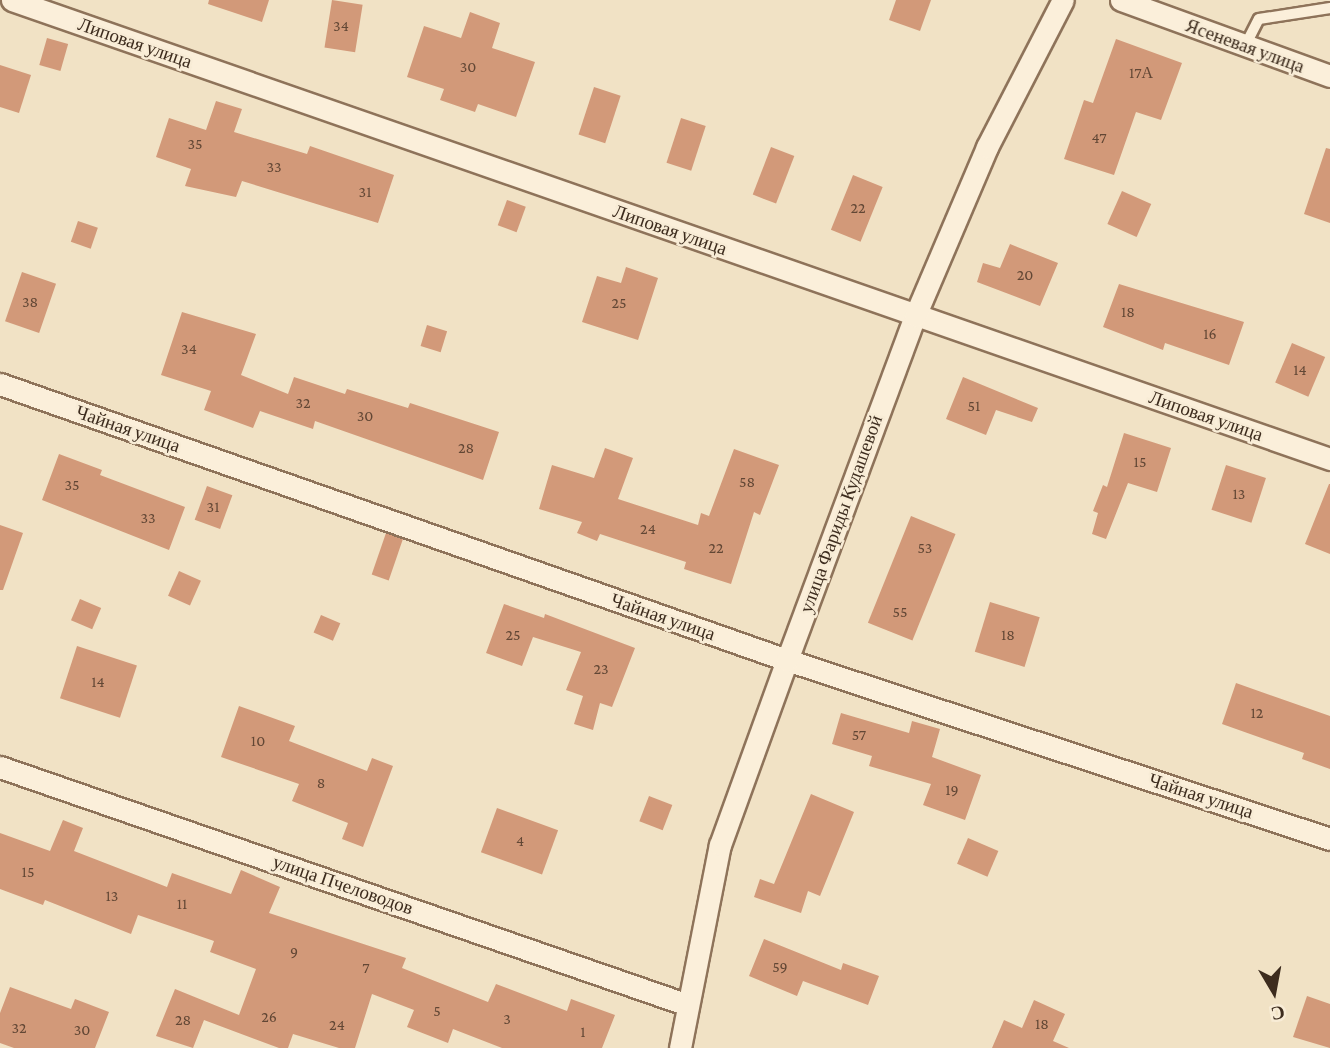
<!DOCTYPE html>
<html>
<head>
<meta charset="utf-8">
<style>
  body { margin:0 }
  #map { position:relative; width:1330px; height:1048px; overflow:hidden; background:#f1e2c5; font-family:"Crimson Pro",serif }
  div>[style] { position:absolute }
  .building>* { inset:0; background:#d29979; transform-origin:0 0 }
  .roads { filter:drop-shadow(2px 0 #8e735a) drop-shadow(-2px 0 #8e735a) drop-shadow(0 2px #8e735a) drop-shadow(0 -2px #8e735a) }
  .lane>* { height:10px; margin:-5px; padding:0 5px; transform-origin:5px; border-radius:5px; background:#fbefda }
  .street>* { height:21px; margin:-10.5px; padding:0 10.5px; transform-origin:10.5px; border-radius:10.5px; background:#fbefda }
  span { translate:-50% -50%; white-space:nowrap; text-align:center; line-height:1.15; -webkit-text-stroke:5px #f8ecd6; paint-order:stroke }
  .number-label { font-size:16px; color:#624735 }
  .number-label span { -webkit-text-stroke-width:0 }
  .street-label { font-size:19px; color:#3d2c1e }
  .north { position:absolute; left:1239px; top:957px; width:70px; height:70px; -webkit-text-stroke:5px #f8ecd6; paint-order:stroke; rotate:170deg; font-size:19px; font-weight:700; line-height:28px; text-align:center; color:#3d2c1e }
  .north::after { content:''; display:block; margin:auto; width:24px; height:32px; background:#3d2c1e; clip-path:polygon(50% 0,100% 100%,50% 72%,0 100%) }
</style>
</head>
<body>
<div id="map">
  <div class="building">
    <i style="clip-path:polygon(209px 0,269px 0,262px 22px,208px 4px)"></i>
    <i style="left:332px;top:0;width:31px;height:48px;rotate:9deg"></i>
    <i style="clip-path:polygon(896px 0,931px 0,920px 31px,889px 20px)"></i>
    <i style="clip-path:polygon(470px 12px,500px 23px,492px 48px,535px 62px,516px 117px,478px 104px,475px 112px,440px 100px,444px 89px,407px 77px,424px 26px,461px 38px)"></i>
    <i style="left:47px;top:38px;width:22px;height:28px;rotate:16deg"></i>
    <i style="clip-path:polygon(1116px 39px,1182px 63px,1161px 120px,1136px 112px,1114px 175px,1064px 159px,1084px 100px,1093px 103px)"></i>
    <i style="clip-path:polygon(0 65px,31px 75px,19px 113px,0 107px)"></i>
    <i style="left:594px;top:87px;width:28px;height:50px;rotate:18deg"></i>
    <i style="clip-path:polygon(216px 101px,242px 109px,234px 132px,307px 154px,310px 146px,394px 175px,378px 223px,242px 181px,236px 197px,185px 186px,191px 169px,156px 157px,169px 118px,206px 130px)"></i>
    <i style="left:681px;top:118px;width:26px;height:47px;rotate:18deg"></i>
    <i style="left:771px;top:147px;width:25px;height:51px;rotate:21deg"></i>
    <i style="clip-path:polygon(1326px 148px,1330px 149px,1330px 223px,1304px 214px)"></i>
    <i style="left:853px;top:175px;width:32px;height:59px;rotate:22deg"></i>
    <i style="left:1122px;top:191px;width:32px;height:36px;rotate:24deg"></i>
    <i style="left:507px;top:200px;width:20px;height:27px;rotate:20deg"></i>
    <i style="left:78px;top:221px;width:21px;height:22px;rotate:19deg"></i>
    <i style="clip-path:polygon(1010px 244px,1058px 263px,1040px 306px,977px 282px,983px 263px,1000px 268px)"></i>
    <i style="clip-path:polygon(626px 267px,658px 278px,638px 340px,582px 322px,597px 276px,621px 283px)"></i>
    <i style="left:22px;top:272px;width:36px;height:52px;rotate:19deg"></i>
    <i style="clip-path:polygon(1119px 284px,1244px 322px,1229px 365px,1165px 343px,1163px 350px,1103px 327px)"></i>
    <i style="clip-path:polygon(182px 312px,256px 334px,241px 375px,288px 394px,294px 377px,345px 394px,347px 389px,408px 408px,410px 403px,499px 432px,483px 480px,315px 421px,313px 429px,260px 411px,253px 428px,204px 410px,211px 391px,161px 375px)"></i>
    <i style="left:427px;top:325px;width:21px;height:22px;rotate:17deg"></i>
    <i style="left:1292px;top:343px;width:36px;height:43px;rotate:23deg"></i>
    <i style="clip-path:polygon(963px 377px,1038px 408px,1032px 422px,996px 410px,986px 435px,946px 419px)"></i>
    <i style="clip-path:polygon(1124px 433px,1171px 448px,1157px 492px,1128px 483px,1106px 539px,1092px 534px,1098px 513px,1093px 511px,1103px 485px,1107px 487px)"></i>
    <i style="clip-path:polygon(605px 448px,633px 458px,618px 499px,698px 525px,701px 513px,709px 516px,734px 449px,779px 465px,760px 515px,754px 512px,731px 584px,684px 569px,686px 562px,600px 534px,597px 541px,577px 533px,582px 522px,539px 509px,552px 465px,594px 478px)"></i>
    <i style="clip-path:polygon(59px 454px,102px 470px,100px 475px,185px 507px,169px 550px,42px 500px)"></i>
    <i style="left:1226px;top:465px;width:42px;height:47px;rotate:18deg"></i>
    <i style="clip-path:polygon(1329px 484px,1330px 484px,1330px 554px,1305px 544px)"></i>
    <i style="left:207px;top:486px;width:27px;height:36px;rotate:20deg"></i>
    <i style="left:911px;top:516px;width:48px;height:115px;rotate:22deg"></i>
    <i style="clip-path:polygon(0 525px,23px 533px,3px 590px,0 590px)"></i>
    <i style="left:386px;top:533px;width:18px;height:44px;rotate:19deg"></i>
    <i style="left:179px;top:571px;width:24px;height:27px;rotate:24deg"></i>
    <i style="left:80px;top:599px;width:23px;height:23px;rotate:23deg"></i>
    <i style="left:990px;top:602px;width:52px;height:52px;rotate:17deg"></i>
    <i style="clip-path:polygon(504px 604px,544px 618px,545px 614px,635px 648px,612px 707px,600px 703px,593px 730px,574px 724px,583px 696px,566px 690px,581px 652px,533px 637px,522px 666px,486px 653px)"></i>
    <i style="left:321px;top:615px;width:21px;height:19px;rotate:23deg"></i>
    <i style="left:77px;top:646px;width:63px;height:55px;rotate:18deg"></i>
    <i style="clip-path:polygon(1236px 683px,1330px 716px,1330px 769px,1302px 759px,1304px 753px,1222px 724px)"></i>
    <i style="clip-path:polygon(239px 706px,295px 726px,289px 741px,367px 771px,372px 758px,393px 766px,363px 847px,342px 839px,348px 823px,292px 801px,299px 784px,221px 757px)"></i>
    <i style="clip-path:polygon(841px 713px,909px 733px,912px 721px,940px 729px,932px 757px,981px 775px,965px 820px,923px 805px,931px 784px,869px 766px,872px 756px,832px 744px)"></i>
    <i style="clip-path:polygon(811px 794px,854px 812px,820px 896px,808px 891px,801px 913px,754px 897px,760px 879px,774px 884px)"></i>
    <i style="left:649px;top:796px;width:25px;height:27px;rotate:21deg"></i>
    <i style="left:497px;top:808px;width:65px;height:47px;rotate:20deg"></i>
    <i style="clip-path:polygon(63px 820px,83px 828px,74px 851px,167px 887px,172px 873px,231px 894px,241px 870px,280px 887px,269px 913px,406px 958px,402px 968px,488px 1002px,496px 984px,567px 1011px,571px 999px,615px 1015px,602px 1048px,502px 1048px,453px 1029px,448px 1043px,407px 1027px,414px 1010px,372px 994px,355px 1048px,339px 1048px,293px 1034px,288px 1048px,279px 1048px,204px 1020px,193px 1048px,156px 1036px,175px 989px,239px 1015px,256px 969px,210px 952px,214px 941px,138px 915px,131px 934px,45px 900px,43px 905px,0 889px,0 833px,50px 851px)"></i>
    <i style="left:968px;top:838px;width:33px;height:28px;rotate:23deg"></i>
    <i style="clip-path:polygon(764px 939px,841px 970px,843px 963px,879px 976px,868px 1005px,803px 981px,797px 996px,749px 976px)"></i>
    <i style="clip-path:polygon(10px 987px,71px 1009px,75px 999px,109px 1012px,95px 1048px,14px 1048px,0 1043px,0 1013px)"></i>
    <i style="clip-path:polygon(1307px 996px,1330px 1004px,1330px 1048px,1293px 1037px)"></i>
    <i style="clip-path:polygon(1034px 1000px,1065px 1014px,1053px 1041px,1069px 1048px,992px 1048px,1004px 1020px,1022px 1028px)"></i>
  </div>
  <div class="roads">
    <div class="lane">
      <i style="left:1245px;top:46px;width:30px;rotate:-63deg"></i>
      <i style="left:1259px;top:19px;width:72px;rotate:-8.8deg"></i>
    </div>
    <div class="street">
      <i style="left:12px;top:0;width:1396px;rotate:19.2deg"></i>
      <i style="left:1121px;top:0;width:222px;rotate:20deg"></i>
      <i style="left:0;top:384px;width:834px;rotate:19.33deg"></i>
      <i style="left:787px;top:660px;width:572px;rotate:18.24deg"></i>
      <i style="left:0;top:767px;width:725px;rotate:19.08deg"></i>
      <i style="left:680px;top:1048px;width:207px;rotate:-78.9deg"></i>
      <i style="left:720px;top:845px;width:197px;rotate:-70.1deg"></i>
      <i style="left:787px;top:660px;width:367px;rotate:-69.6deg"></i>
      <i style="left:915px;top:316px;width:184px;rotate:-66.9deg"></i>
      <i style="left:987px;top:147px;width:165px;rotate:-62.7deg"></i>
    </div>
  </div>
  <div class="number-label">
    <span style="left:341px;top:26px">34</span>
    <span style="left:468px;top:67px">30</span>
    <span style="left:1141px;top:73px">17А</span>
    <span style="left:1099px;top:138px">47</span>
    <span style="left:195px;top:144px">35</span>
    <span style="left:274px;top:167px">33</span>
    <span style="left:365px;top:192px">31</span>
    <span style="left:858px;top:208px">22</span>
    <span style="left:1025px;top:275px">20</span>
    <span style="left:30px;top:302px">38</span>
    <span style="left:619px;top:303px">25</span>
    <span style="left:1128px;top:312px">18</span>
    <span style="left:1210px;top:334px">16</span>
    <span style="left:189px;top:349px">34</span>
    <span style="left:1300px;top:370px">14</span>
    <span style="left:303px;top:403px">32</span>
    <span style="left:974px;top:406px">51</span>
    <span style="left:365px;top:416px">30</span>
    <span style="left:466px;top:448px">28</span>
    <span style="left:1140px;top:462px">15</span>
    <span style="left:747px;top:482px">58</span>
    <span style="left:72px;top:485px">35</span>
    <span style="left:1239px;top:494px">13</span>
    <span style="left:213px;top:507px">31</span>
    <span style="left:148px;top:518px">33</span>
    <span style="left:648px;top:529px">24</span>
    <span style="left:716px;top:548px">22</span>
    <span style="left:925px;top:548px">53</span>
    <span style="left:900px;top:612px">55</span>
    <span style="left:513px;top:635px">25</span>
    <span style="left:1008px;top:635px">18</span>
    <span style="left:601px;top:669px">23</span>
    <span style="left:98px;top:682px">14</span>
    <span style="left:1257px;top:713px">12</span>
    <span style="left:859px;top:735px">57</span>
    <span style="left:258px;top:741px">10</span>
    <span style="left:321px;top:783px">8</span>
    <span style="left:952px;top:790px">19</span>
    <span style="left:520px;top:841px">4</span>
    <span style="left:28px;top:872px">15</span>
    <span style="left:112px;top:896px">13</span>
    <span style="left:182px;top:904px">11</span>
    <span style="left:294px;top:952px">9</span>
    <span style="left:780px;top:967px">59</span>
    <span style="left:366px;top:968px">7</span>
    <span style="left:437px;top:1011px">5</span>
    <span style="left:269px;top:1017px">26</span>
    <span style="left:507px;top:1019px">3</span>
    <span style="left:183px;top:1020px">28</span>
    <span style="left:1042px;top:1024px">18</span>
    <span style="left:337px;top:1025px">24</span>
    <span style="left:19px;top:1028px">32</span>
    <span style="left:82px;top:1030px">30</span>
    <span style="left:583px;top:1032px">1</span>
  </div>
  <div class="street-label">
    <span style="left:135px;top:43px;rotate:19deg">Липовая улица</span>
    <span style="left:1245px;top:46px;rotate:20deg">Ясеневая улица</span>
    <span style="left:670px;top:230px;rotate:19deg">Липовая улица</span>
    <span style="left:1206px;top:416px;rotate:19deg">Липовая улица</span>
    <span style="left:128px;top:429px;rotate:19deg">Чайная улица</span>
    <span style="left:841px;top:514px;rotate:-70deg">улица Фариды Кудашевой</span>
    <span style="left:663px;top:617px;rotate:19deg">Чайная улица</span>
    <span style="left:1201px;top:796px;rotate:18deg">Чайная улица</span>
    <span style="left:343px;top:885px;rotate:19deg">улица Пчеловодов</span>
  </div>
  <div class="north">С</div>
</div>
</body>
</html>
